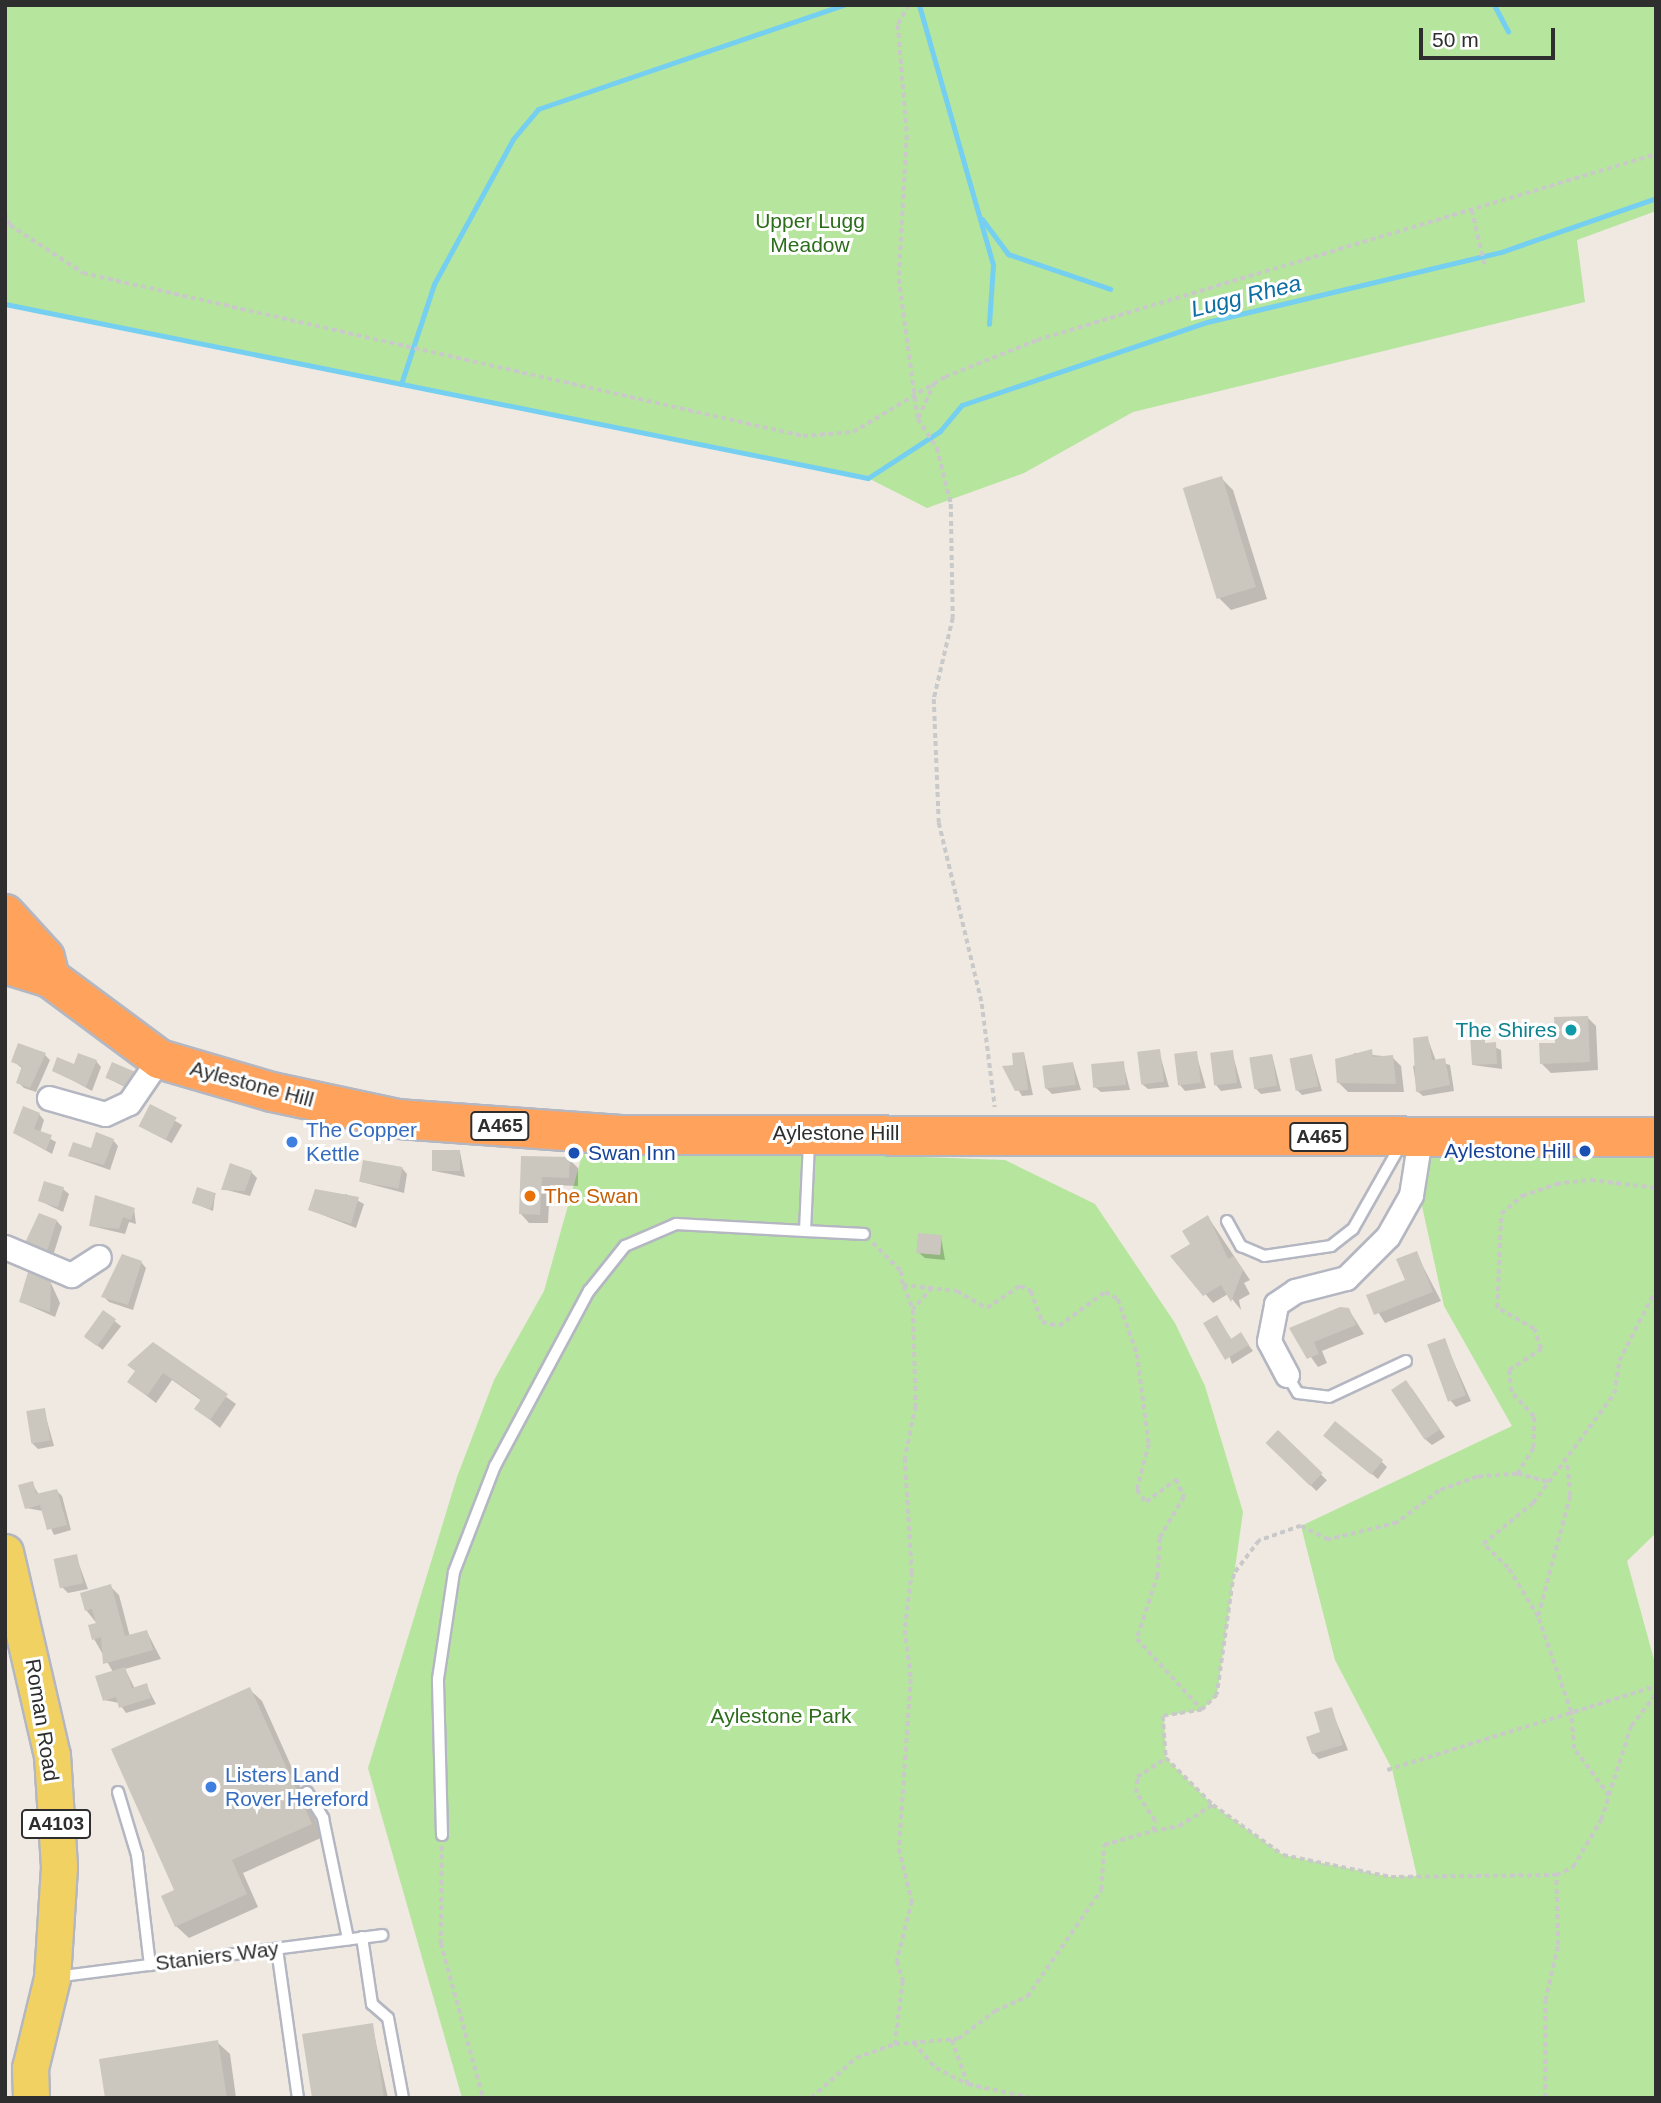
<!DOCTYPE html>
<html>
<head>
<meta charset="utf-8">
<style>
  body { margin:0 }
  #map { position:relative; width:1661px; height:2103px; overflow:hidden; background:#efe9e1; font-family:Helvetica,sans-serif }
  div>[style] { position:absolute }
  .green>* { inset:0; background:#b6e59e }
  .shadow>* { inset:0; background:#0003; transform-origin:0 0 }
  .stream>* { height:5px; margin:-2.5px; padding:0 2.5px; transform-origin:2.5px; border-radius:2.5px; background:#75cff0 }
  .building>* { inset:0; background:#cbc7bf; transform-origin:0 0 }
  .path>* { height:3.5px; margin-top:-1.75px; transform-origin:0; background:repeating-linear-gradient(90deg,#c9c9c9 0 5px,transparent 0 8.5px) }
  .roads { filter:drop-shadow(2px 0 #b4b7c1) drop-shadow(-2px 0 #b4b7c1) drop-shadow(0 2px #b4b7c1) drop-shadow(0 -2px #b4b7c1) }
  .lane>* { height:10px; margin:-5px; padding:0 5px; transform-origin:5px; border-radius:5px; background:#fff }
  .street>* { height:23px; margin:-11.5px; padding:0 11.5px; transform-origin:11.5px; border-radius:11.5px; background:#fff }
  .primary>* { height:35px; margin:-17.5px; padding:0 17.5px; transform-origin:17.5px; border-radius:17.5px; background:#f2d163 }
  .highway>* { height:38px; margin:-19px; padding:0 19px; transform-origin:19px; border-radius:19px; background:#ffa35c }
  .dots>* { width:19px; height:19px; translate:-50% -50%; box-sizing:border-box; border:4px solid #fff; border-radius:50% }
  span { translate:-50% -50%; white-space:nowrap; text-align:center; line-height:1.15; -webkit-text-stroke:6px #fff; paint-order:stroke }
  .shield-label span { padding:2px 5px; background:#fff; border:2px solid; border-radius:5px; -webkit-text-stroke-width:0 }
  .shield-label { font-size:19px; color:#2e2e2e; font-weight:700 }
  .park-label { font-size:21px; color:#2c6e1b }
  .culture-label { font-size:21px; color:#0d838f }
  .right { translate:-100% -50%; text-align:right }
  .street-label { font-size:21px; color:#2e2e2e }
  .shop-label { font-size:21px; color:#366cbe }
  .left { translate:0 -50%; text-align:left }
  .transit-label { font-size:21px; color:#164399 }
  .food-label { font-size:21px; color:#c56008 }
  .water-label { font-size:23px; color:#0d6fa3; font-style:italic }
  .frame { position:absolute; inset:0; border:7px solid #2e2e2e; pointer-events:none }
  .scale { position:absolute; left:1419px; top:28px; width:136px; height:32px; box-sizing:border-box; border:4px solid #2e2e2e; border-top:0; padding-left:9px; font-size:21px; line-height:24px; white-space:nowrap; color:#2e2e2e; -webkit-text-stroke:5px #fff; paint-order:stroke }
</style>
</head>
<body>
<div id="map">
  <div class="green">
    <i style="clip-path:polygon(5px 5px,1656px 5px,1656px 211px,1577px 240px,1585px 302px,1133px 412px,1024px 473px,927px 508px,868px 478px,5px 304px)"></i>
    <i style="clip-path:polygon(585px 1145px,1005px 1160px,1095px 1204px,1175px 1323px,1205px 1386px,1243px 1512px,1217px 1695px,1202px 1710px,1164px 1716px,1166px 1758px,1213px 1805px,1283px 1855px,1391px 1877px,1417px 1876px,1392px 1769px,1335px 1660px,1301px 1526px,1512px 1426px,1444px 1306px,1420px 1197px,1425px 1149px,1656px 1149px,1656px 1533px,1627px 1561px,1656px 1667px,1656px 2098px,462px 2098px,368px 1768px,457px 1477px,494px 1380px,544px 1291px)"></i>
  </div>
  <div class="shadow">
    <i style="clip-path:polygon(1221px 478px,1233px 490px,1267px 599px,1231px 610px,1219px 598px)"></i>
    <i style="clip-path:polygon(1587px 1017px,1596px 1026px,1598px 1070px,1551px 1073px,1542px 1064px)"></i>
    <i style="clip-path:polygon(1427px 1037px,1436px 1061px,1450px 1065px,1454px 1091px,1423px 1096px,1417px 1091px,1413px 1066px,1419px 1065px)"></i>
    <i style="clip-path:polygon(1472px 1037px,1501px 1050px,1502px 1069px,1473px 1065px)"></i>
    <i style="clip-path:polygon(1159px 1051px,1169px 1087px,1148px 1089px,1142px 1084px)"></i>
    <i style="clip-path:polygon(1232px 1052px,1242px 1088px,1221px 1091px,1216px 1085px)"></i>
    <i style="clip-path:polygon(1024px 1053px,1033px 1095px,1022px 1096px,1004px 1067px,1015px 1066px)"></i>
    <i style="clip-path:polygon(1196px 1053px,1206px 1088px,1185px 1091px,1180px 1085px)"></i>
    <i style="clip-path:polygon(1354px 1053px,1392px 1057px,1401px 1066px,1404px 1092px,1348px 1092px,1339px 1083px)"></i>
    <i style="clip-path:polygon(45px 1055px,50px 1060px,36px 1092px,24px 1088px,18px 1082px,23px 1069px,13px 1061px)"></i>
    <i style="clip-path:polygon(1272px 1055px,1281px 1091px,1261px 1094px,1255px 1088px)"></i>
    <i style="clip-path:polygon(1312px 1056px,1322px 1091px,1302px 1095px,1296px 1089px)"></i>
    <i style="clip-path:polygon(96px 1061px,101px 1067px,92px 1091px,54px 1070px)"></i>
    <i style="clip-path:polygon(1123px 1063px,1130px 1090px,1101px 1092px,1095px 1087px)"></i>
    <i style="clip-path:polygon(113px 1064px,135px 1092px,107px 1078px)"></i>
    <i style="clip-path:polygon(1073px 1064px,1081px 1090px,1052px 1094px,1046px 1088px)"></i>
    <i style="left:151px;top:1107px;width:36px;height:21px;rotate:30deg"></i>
    <i style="clip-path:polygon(39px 1114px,44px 1120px,40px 1133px,56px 1142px,52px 1154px,15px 1133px)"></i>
    <i style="clip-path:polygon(113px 1140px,118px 1146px,110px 1170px,70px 1156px)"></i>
    <i style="clip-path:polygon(460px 1152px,465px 1177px,434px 1171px)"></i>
    <i style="clip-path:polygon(523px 1157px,569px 1159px,578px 1168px,578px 1186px,550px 1185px,548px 1223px,529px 1223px,521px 1214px)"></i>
    <i style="clip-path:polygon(402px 1168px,407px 1174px,404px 1193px,362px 1182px)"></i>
    <i style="clip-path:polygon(251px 1172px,257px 1178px,250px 1196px,223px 1189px)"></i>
    <i style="clip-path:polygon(63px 1189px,69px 1194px,63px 1212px,40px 1201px)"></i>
    <i style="clip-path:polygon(346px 1194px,364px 1204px,356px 1228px,310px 1210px)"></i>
    <i style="clip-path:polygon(215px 1195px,213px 1211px,193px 1203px)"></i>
    <i style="clip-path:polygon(134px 1209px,136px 1224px,129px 1222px,125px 1234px,91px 1226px)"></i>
    <i style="clip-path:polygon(1208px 1217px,1250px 1280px,1244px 1283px,1250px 1294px,1239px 1300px,1241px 1310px,1228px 1294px,1213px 1303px,1173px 1256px,1192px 1244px)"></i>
    <i style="clip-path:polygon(57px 1221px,62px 1227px,52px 1259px,25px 1246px)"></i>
    <i style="clip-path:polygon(941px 1237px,945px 1260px,925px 1258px,919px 1253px)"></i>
    <i style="clip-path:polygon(1416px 1253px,1441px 1301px,1385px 1323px,1368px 1296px,1407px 1281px)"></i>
    <i style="clip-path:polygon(141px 1262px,146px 1268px,133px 1310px,109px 1302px,104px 1297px)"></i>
    <i style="clip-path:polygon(50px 1281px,60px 1303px,55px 1317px,21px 1302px)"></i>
    <i style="clip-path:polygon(1349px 1310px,1364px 1334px,1322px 1351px,1327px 1363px,1318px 1367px,1291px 1329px)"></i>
    <i style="left:103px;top:1312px;width:23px;height:30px;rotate:38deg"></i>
    <i style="clip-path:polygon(1216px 1317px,1232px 1340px,1241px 1335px,1253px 1351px,1232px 1364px)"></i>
    <i style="clip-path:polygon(1444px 1340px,1471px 1401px,1456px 1407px,1451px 1401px)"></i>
    <i style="clip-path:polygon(153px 1344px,236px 1404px,220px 1428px,197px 1409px,202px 1401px,172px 1380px,156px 1403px,129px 1382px)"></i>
    <i style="clip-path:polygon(1411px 1387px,1445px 1437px,1432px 1445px,1426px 1440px)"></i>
    <i style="clip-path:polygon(44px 1410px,54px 1446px,38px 1449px,32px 1443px)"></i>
    <i style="left:1278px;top:1433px;width:68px;height:15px;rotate:44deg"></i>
    <i style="clip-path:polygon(1331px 1441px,1382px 1462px,1387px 1467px,1378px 1479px)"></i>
    <i style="clip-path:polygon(32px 1483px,39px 1495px,57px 1491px,62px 1496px,71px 1530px,54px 1535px,43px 1511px,26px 1508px)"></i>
    <i style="clip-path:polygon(76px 1556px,88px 1589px,68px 1593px,62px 1587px)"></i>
    <i style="clip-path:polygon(110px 1586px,119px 1595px,130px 1637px,147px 1632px,161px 1659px,125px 1669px,135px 1689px,146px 1685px,156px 1704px,126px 1713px,119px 1703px,104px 1700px,113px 1672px,94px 1639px,98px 1625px,86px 1610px)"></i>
    <i style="clip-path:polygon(249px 1689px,262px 1701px,323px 1837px,243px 1873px,258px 1907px,189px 1938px,176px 1926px,176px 1891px)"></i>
    <i style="clip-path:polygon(1331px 1709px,1348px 1750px,1319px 1759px,1313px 1753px)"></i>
    <i style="clip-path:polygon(372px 2025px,388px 2098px,314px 2098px)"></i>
    <i style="clip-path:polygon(217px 2042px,230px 2054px,236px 2098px,106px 2098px)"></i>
  </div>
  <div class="stream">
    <i style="left:919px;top:5px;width:270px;rotate:74.1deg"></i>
    <i style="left:993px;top:265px;width:59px;rotate:93.9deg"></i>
    <i style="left:1494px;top:5px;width:30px;rotate:62deg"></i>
    <i style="left:982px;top:219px;width:44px;rotate:53.4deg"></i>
    <i style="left:1008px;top:254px;width:108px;rotate:18.9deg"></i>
    <i style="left:5px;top:304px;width:880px;rotate:11.4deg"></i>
    <i style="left:868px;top:478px;width:86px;rotate:-33.1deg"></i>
    <i style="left:940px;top:431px;width:34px;rotate:-50deg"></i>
    <i style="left:962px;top:405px;width:259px;rotate:-18.7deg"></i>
    <i style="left:1207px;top:322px;width:305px;rotate:-13.4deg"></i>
    <i style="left:1504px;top:251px;width:161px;rotate:-19.2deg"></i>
    <i style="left:401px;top:384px;width:105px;rotate:-71.7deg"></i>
    <i style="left:434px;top:284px;width:165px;rotate:-61.4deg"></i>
    <i style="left:513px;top:139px;width:39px;rotate:-50deg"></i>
    <i style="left:538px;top:109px;width:322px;rotate:-18.8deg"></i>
  </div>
  <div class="building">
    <i style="left:1222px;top:476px;width:116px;height:41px;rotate:73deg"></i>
    <i style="clip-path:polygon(1588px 1016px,1590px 1062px,1540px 1064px,1539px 1043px,1555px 1043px,1554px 1017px)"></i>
    <i style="clip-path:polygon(1485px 1034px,1485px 1043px,1496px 1042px,1497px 1064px,1472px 1065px,1470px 1035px)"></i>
    <i style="clip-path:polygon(1428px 1036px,1432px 1060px,1445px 1058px,1450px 1085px,1416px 1092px,1413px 1038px)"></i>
    <i style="clip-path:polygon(18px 1043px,46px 1053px,30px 1088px,16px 1083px,22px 1066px,11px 1062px)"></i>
    <i style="left:1160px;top:1049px;width:33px;height:23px;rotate:83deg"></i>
    <i style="clip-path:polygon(1372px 1049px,1373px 1057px,1393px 1055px,1396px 1084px,1337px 1083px,1335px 1059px)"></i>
    <i style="left:1233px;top:1050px;width:33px;height:23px;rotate:83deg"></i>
    <i style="left:1197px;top:1051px;width:32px;height:23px;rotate:83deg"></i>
    <i style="clip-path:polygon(1024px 1052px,1028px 1090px,1015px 1091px,1002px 1066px,1013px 1065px,1012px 1053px)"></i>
    <i style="clip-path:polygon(78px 1053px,97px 1060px,86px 1087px,52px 1071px,57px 1057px,74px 1064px)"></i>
    <i style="left:1272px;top:1054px;width:32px;height:23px;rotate:81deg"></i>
    <i style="left:1312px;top:1054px;width:33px;height:23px;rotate:79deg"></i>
    <i style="left:1124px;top:1061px;width:24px;height:33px;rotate:85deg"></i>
    <i style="left:112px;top:1062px;width:26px;height:17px;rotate:23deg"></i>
    <i style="left:1073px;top:1062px;width:23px;height:31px;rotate:83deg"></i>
    <i style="left:150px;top:1104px;width:30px;height:25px;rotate:27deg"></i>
    <i style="clip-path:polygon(23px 1106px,40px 1113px,34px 1129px,52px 1135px,46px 1150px,13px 1133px)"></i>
    <i style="clip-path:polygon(96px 1132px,114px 1139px,104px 1165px,68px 1156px,73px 1142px,91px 1148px)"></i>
    <i style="left:432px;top:1150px;width:28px;height:21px"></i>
    <i style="clip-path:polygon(521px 1156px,570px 1157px,569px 1178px,542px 1177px,540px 1215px,519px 1214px)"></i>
    <i style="left:363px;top:1160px;width:40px;height:22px;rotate:10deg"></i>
    <i style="clip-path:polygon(230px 1163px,252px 1171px,245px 1191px,221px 1190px)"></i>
    <i style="left:44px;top:1181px;width:21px;height:21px;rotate:17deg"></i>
    <i style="left:197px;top:1187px;width:20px;height:17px;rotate:18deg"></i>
    <i style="clip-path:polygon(315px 1189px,359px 1197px,351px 1224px,308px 1210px)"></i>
    <i style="clip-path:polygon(95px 1195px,135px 1208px,131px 1220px,123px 1217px,119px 1229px,89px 1226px)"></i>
    <i style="clip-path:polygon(39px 1213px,57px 1220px,46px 1254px,23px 1247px)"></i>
    <i style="clip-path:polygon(1208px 1215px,1228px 1259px,1234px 1256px,1243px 1270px,1231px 1302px,1221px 1285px,1203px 1296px,1170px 1256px,1190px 1244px,1182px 1231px)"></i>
    <i style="left:918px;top:1233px;width:24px;height:20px;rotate:5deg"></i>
    <i style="clip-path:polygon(1417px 1251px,1433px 1292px,1374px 1315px,1366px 1295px,1405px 1280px,1396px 1259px)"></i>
    <i style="clip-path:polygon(122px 1254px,142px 1261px,128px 1305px,101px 1297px)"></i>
    <i style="clip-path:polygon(28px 1272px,51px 1280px,50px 1312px,19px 1302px)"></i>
    <i style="clip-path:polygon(1340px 1307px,1349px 1308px,1356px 1325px,1314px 1342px,1319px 1354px,1307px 1359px,1289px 1328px)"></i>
    <i style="left:103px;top:1310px;width:16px;height:33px;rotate:35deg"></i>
    <i style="clip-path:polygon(1217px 1315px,1231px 1339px,1241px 1332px,1249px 1345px,1225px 1360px,1203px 1323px)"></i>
    <i style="left:1445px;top:1338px;width:61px;height:19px;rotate:70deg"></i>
    <i style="clip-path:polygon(153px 1342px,228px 1394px,210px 1420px,194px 1409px,201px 1399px,163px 1373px,147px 1396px,127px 1382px,135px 1371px,127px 1365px)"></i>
    <i style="left:1406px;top:1380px;width:60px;height:18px;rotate:56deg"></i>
    <i style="left:45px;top:1408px;width:33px;height:19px;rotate:81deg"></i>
    <i style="left:1335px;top:1421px;width:62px;height:19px;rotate:39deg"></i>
    <i style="left:1278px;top:1430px;width:62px;height:18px;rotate:44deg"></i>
    <i style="clip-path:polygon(33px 1481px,36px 1494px,57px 1489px,67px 1525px,47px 1530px,40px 1505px,25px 1509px,18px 1485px)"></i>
    <i style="left:77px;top:1554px;width:30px;height:24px;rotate:78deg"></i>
    <i style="clip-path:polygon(111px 1584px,125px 1636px,147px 1630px,153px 1650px,103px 1664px,101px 1637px,92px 1640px,88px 1625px,96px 1623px,92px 1609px,85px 1611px,80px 1593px)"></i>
    <i style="clip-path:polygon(125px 1667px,132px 1688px,147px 1683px,151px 1698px,119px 1708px,116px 1697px,103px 1701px,95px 1676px)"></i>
    <i style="clip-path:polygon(250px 1687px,312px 1824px,232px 1860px,247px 1894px,175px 1927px,161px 1896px,174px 1890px,111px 1749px)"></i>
    <i style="clip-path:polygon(1332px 1707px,1343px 1745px,1312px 1754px,1306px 1737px,1320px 1732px,1314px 1712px)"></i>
    <i style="clip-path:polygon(373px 2023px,384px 2098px,312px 2098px,302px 2034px)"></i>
    <i style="clip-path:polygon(218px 2040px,227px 2098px,105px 2098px,99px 2059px)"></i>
  </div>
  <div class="path">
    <i style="left:909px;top:5px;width:23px;rotate:119deg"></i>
    <i style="left:898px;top:25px;width:110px;rotate:85.3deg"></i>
    <i style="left:907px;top:135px;width:144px;rotate:93.2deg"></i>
    <i style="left:899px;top:279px;width:141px;rotate:82.3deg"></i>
    <i style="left:918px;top:419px;width:35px;rotate:57deg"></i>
    <i style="left:937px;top:448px;width:58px;rotate:76deg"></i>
    <i style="left:951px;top:504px;width:114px;rotate:89deg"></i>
    <i style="left:953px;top:618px;width:83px;rotate:103.2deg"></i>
    <i style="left:934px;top:699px;width:124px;rotate:87.7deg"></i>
    <i style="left:939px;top:823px;width:186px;rotate:76.6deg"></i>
    <i style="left:982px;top:1004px;width:104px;rotate:82.8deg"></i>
    <i style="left:1472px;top:210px;width:57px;rotate:76.9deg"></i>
    <i style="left:5px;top:213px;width:13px;rotate:67deg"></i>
    <i style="left:10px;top:225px;width:87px;rotate:33.3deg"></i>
    <i style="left:83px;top:273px;width:738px;rotate:12.76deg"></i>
    <i style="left:803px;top:436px;width:50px;rotate:-4.6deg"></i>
    <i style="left:853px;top:432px;width:107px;rotate:-30.9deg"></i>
    <i style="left:945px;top:377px;width:99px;rotate:-21.9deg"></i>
    <i style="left:1037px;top:340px;width:646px;rotate:-16.72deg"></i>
    <i style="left:918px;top:418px;width:38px;rotate:-65deg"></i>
    <i style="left:873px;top:1243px;width:40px;rotate:45deg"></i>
    <i style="left:901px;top:1271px;width:14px;rotate:82deg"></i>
    <i style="left:903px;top:1285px;width:54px;rotate:6.3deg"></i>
    <i style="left:957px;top:1291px;width:34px;rotate:30deg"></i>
    <i style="left:987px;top:1308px;width:40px;rotate:-34deg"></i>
    <i style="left:1020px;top:1286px;width:12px;rotate:24deg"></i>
    <i style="left:1031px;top:1291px;width:33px;rotate:70deg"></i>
    <i style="left:1042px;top:1322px;width:17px;rotate:13deg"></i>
    <i style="left:1059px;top:1326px;width:57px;rotate:-36.5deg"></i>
    <i style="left:1105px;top:1292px;width:15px;rotate:28deg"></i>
    <i style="left:1118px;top:1299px;width:58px;rotate:70.9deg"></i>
    <i style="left:1137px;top:1354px;width:91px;rotate:82.4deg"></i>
    <i style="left:1149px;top:1444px;width:48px;rotate:104.6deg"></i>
    <i style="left:1137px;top:1490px;width:15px;rotate:53deg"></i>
    <i style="left:1146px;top:1502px;width:38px;rotate:-37deg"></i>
    <i style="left:1176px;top:1479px;width:20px;rotate:66deg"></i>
    <i style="left:1184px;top:1497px;width:48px;rotate:120.3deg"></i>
    <i style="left:1160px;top:1538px;width:37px;rotate:93deg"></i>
    <i style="left:1158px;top:1575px;width:67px;rotate:108.2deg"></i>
    <i style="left:1137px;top:1639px;width:96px;rotate:47.5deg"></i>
    <i style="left:904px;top:1286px;width:26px;rotate:69deg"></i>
    <i style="left:932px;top:1288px;width:29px;rotate:131deg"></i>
    <i style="left:913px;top:1310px;width:96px;rotate:88.2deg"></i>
    <i style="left:916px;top:1406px;width:53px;rotate:101.9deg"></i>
    <i style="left:905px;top:1458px;width:114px;rotate:86.5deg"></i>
    <i style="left:912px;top:1572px;width:58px;rotate:96.9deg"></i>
    <i style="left:905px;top:1630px;width:49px;rotate:83deg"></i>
    <i style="left:911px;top:1679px;width:170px;rotate:94deg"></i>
    <i style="left:899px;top:1849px;width:54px;rotate:76deg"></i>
    <i style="left:912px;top:1901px;width:62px;rotate:104deg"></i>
    <i style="left:897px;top:1961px;width:21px;rotate:73deg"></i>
    <i style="left:903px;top:1981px;width:64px;rotate:97.2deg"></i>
    <i style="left:895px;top:2044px;width:63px;rotate:-4.5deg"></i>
    <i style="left:958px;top:2039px;width:46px;rotate:-37.1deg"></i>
    <i style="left:995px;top:2011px;width:35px;rotate:-24deg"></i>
    <i style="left:1027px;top:1997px;width:130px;rotate:-55.3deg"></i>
    <i style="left:1101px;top:1890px;width:45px;rotate:-86.2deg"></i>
    <i style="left:1104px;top:1845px;width:51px;rotate:-15.9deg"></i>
    <i style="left:1153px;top:1831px;width:10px;rotate:-79deg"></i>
    <i style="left:1155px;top:1821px;width:34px;rotate:-124deg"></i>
    <i style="left:1136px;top:1793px;width:16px;rotate:-86deg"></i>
    <i style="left:1137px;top:1777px;width:35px;rotate:-33deg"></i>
    <i style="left:1517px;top:1474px;width:31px;rotate:-58deg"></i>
    <i style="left:1533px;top:1448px;width:31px;rotate:-88deg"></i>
    <i style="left:1534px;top:1417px;width:34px;rotate:-133deg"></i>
    <i style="left:1511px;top:1392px;width:22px;rotate:-95deg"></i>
    <i style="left:1509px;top:1370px;width:38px;rotate:-33deg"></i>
    <i style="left:1541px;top:1349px;width:21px;rotate:-109deg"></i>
    <i style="left:1534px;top:1329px;width:43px;rotate:-150.4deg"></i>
    <i style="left:1497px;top:1308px;width:94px;rotate:-87.6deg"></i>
    <i style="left:1501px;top:1214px;width:28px;rotate:-41deg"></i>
    <i style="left:1522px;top:1196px;width:36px;rotate:-19deg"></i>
    <i style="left:1556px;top:1184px;width:35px;rotate:-7deg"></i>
    <i style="left:1591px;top:1180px;width:65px;rotate:7deg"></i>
    <i style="left:1547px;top:1482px;width:31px;rotate:-165deg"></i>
    <i style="left:1517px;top:1474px;width:40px;rotate:175.7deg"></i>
    <i style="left:1477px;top:1477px;width:40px;rotate:159.8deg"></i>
    <i style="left:1439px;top:1491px;width:53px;rotate:142.7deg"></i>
    <i style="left:1397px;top:1523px;width:71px;rotate:166.2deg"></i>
    <i style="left:1328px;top:1540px;width:30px;rotate:-153deg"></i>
    <i style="left:1301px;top:1526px;width:45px;rotate:160.3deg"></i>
    <i style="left:1259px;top:1541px;width:41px;rotate:127.1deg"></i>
    <i style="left:1234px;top:1574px;width:122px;rotate:98deg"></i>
    <i style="left:1217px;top:1695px;width:21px;rotate:135deg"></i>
    <i style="left:1202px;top:1710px;width:39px;rotate:171deg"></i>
    <i style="left:1163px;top:1716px;width:42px;rotate:85.9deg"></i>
    <i style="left:1166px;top:1758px;width:66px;rotate:45deg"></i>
    <i style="left:1213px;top:1805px;width:86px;rotate:35.5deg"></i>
    <i style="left:1283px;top:1855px;width:110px;rotate:11.5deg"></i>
    <i style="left:1391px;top:1877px;width:165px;rotate:-0.7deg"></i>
    <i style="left:1556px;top:1875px;width:19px;rotate:-25deg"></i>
    <i style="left:1573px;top:1867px;width:55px;rotate:-59.2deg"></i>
    <i style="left:1601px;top:1820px;width:99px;rotate:-72.3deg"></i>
    <i style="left:1631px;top:1726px;width:41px;rotate:-52deg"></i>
    <i style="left:1538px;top:1616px;width:124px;rotate:-75.1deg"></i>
    <i style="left:1570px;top:1496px;width:34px;rotate:-95deg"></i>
    <i style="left:1387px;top:1770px;width:282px;rotate:-17.3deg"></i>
    <i style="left:1609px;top:1796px;width:59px;rotate:-126.7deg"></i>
    <i style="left:1574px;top:1749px;width:37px;rotate:-95deg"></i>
    <i style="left:1571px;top:1712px;width:101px;rotate:-109.2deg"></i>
    <i style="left:1538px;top:1617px;width:57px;rotate:-121.5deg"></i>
    <i style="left:1508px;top:1568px;width:35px;rotate:-136deg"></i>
    <i style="left:1483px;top:1544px;width:65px;rotate:-39.4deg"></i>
    <i style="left:1533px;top:1503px;width:136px;rotate:-53.4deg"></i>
    <i style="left:1614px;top:1394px;width:33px;rotate:-81deg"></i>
    <i style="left:1619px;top:1361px;width:81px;rotate:-62.8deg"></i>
    <i style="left:1153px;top:1831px;width:26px;rotate:-11deg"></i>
    <i style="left:1179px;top:1826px;width:40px;rotate:-32deg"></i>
    <i style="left:442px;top:1846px;width:97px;rotate:90.6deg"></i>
    <i style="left:441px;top:1943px;width:161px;rotate:74.8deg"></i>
    <i style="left:952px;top:2040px;width:47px;rotate:70deg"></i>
    <i style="left:914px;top:2043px;width:33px;rotate:49deg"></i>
    <i style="left:936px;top:2068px;width:36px;rotate:27deg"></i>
    <i style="left:968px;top:2084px;width:65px;rotate:12.5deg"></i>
    <i style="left:811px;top:2098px;width:60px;rotate:-41.6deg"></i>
    <i style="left:856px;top:2058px;width:41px;rotate:-19.7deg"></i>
    <i style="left:1545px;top:2098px;width:97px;rotate:-90deg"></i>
    <i style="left:1545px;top:2001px;width:57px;rotate:-76.9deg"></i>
    <i style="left:1558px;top:1945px;width:70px;rotate:-91.6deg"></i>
  </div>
  <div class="roads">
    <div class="lane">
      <i style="left:1227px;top:1221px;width:29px;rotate:61deg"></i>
      <i style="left:1241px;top:1246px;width:25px;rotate:23deg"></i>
      <i style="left:1264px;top:1256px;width:68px;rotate:-8.5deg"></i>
      <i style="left:1331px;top:1246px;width:28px;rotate:-38deg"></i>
      <i style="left:1353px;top:1229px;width:98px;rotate:-60.5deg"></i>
      <i style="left:805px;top:1231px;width:59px;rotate:2.9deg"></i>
      <i style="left:1287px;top:1375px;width:21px;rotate:59deg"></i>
      <i style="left:1298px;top:1393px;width:31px;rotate:7deg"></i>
      <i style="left:1329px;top:1397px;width:85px;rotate:-25.1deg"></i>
      <i style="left:118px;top:1792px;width:66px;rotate:73.2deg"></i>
      <i style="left:137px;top:1855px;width:111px;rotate:83.3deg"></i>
      <i style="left:307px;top:1792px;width:31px;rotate:58deg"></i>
      <i style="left:323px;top:1818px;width:124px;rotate:78.3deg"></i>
      <i style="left:442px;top:1835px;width:156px;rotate:-91.5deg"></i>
      <i style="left:438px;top:1679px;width:108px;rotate:-81.5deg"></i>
      <i style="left:454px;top:1572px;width:114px;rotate:-68.9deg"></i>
      <i style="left:495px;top:1466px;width:199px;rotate:-61.8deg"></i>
      <i style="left:589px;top:1291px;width:58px;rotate:-51.3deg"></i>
      <i style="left:625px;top:1246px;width:56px;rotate:-23.3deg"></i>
      <i style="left:676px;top:1224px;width:129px;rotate:3.1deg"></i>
      <i style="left:805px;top:1231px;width:89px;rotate:-87.4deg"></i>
      <i style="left:362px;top:1937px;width:68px;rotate:81.5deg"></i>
      <i style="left:372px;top:2004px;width:21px;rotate:41deg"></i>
      <i style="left:388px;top:2018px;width:81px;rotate:79.4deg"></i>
      <i style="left:277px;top:1949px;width:150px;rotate:82deg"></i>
      <i style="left:55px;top:1977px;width:330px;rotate:-7.3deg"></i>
    </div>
    <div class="street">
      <i style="left:49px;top:1098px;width:58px;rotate:15.9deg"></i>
      <i style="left:105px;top:1114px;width:26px;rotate:-25deg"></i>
      <i style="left:129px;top:1103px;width:53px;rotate:-55.7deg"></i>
      <i style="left:5px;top:1247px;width:72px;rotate:23deg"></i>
      <i style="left:71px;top:1275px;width:33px;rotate:-33deg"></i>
      <i style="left:1287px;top:1375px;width:38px;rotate:-118deg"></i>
      <i style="left:1269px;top:1341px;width:38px;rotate:-79deg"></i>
      <i style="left:1276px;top:1304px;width:23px;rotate:-34deg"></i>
      <i style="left:1295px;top:1291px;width:53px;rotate:-14.3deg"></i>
      <i style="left:1346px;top:1278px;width:59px;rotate:-45deg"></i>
      <i style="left:1388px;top:1236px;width:47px;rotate:-60.7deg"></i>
      <i style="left:1411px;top:1195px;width:58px;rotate:-81deg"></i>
    </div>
    <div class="primary">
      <i style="left:5px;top:1552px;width:208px;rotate:77deg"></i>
      <i style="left:52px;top:1755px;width:112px;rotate:86.4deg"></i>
      <i style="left:59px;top:1867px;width:111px;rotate:93.6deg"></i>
      <i style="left:52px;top:1978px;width:93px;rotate:103.7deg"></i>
      <i style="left:30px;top:2068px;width:30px;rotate:88deg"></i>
    </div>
    <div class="highway">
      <i style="left:5px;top:914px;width:59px;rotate:47.7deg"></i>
      <i style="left:45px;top:958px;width:21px;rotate:76deg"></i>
      <i style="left:5px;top:964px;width:47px;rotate:17.3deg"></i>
      <i style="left:50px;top:978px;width:136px;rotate:36.6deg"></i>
      <i style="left:159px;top:1059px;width:118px;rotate:16.3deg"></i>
      <i style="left:272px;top:1092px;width:129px;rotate:12.1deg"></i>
      <i style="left:398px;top:1119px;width:225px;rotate:4.1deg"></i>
      <i style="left:622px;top:1135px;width:1034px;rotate:0.11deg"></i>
    </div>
  </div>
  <div class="dots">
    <i style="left:1571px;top:1030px;background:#0f9aa8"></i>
    <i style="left:292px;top:1142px;background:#3f7fe0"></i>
    <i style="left:1585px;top:1151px;background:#1a4fb4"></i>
    <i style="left:574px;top:1153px;background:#1a4fb4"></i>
    <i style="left:530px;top:1196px;background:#e8710a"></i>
    <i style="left:211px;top:1787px;background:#3f7fe0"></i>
  </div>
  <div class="shield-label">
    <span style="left:500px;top:1126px">A465</span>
    <span style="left:1319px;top:1137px">A465</span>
    <span style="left:56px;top:1824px">A4103</span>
  </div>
  <div class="park-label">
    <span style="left:810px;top:233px">Upper Lugg<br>Meadow</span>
    <span style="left:781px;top:1716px">Aylestone Park</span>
  </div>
  <div class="culture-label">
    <span class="right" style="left:1557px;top:1030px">The Shires</span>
  </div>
  <div class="street-label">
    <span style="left:252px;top:1084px;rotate:15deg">Aylestone Hill</span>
    <span style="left:836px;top:1133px">Aylestone Hill</span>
    <span style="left:42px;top:1720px;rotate:81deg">Roman Road</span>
    <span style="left:217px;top:1956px;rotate:-7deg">Staniers Way</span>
  </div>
  <div class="shop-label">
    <span class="left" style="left:306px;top:1142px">The Copper<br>Kettle</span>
    <span class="left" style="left:225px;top:1787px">Listers Land<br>Rover Hereford</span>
  </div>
  <div class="transit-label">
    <span class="right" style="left:1571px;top:1151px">Aylestone Hill</span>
    <span class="left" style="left:588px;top:1153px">Swan Inn</span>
  </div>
  <div class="food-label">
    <span class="left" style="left:544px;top:1196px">The Swan</span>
  </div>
  <div class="water-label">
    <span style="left:1246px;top:296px;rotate:-14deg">Lugg Rhea</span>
  </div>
  <div class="frame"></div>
  <div class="scale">50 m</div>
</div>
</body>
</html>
